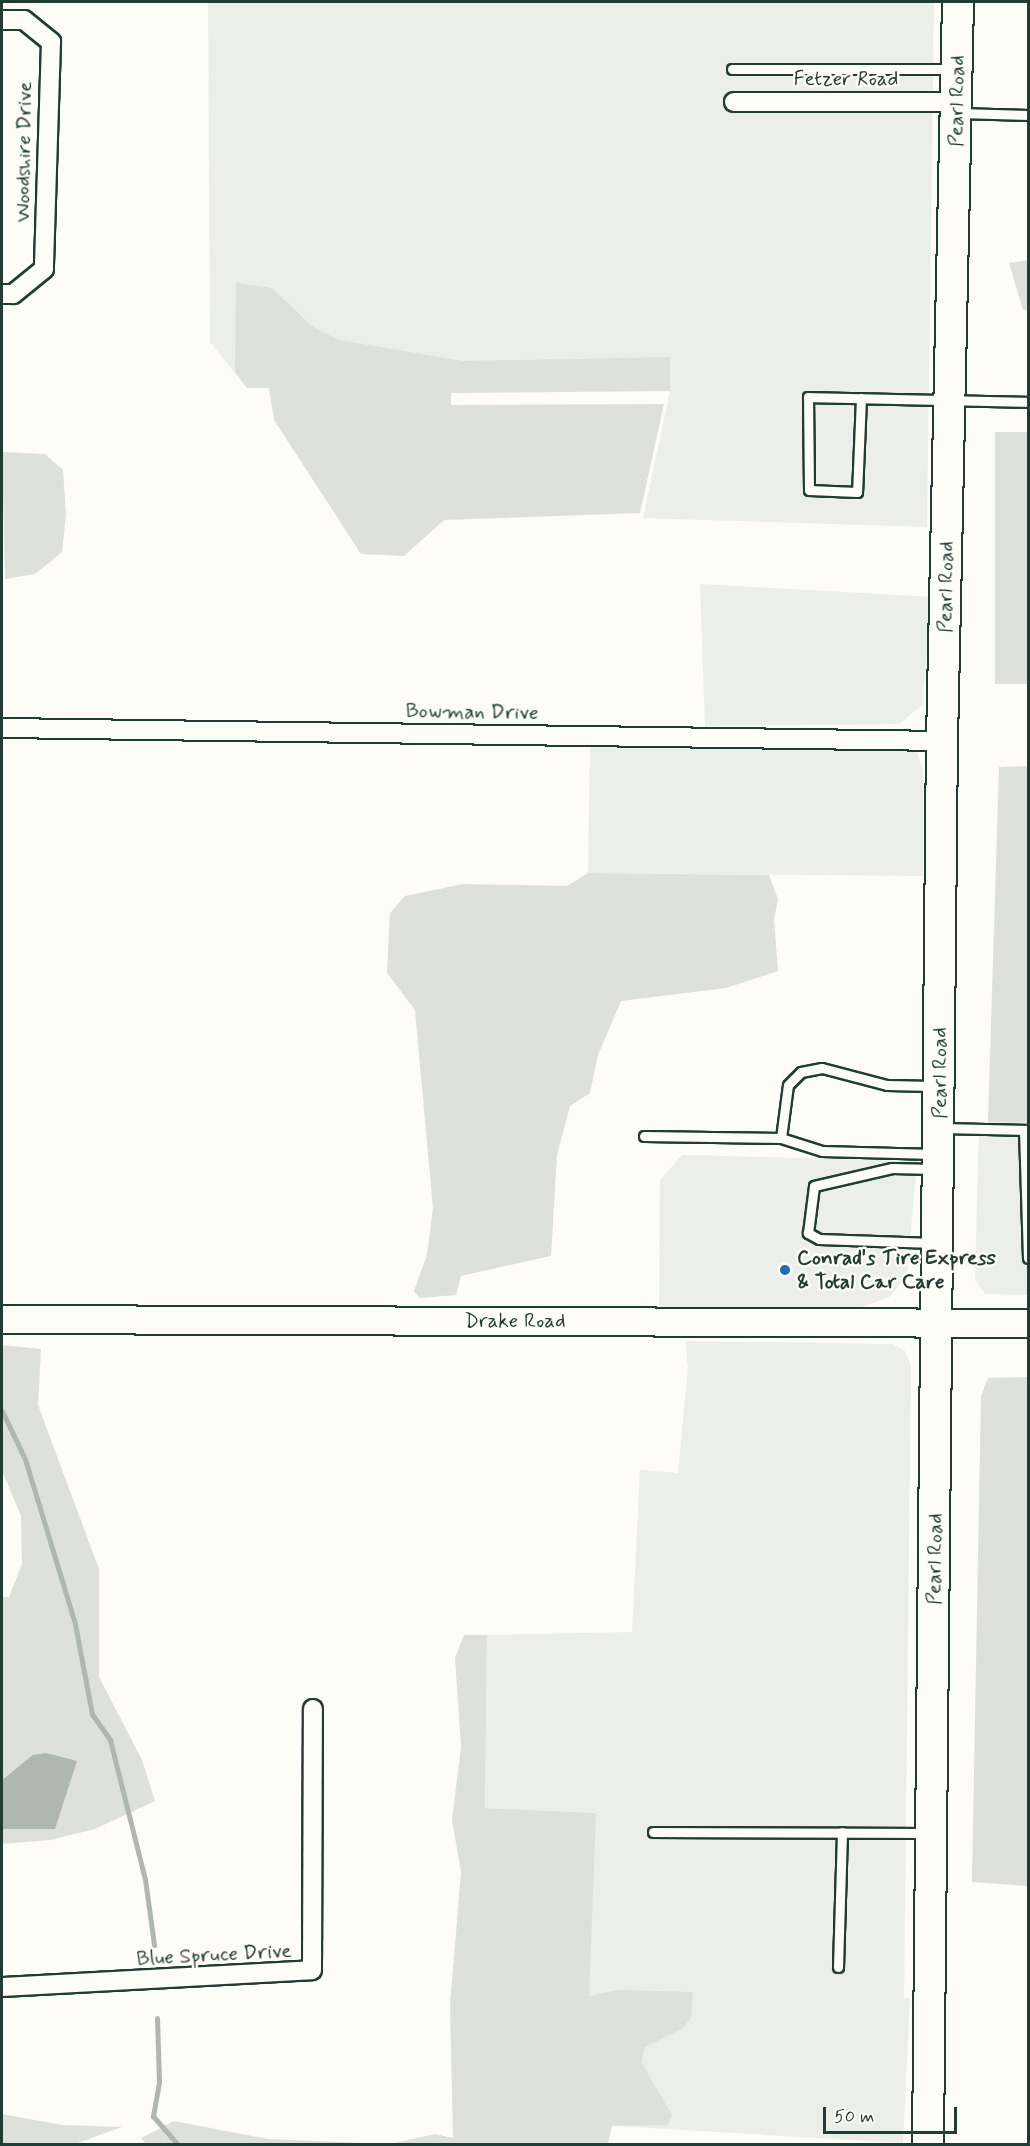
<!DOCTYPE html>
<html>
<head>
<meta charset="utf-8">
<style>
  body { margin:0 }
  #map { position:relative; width:1030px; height:2146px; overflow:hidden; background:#fdfcf7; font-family:Mynerve,sans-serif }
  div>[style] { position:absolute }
  .built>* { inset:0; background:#eceee9 }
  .green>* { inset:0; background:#dde0db; transform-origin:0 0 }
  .water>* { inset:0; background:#aeb8b1 }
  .stream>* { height:5px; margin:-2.5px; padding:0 2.5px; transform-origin:2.5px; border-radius:2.5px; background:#aeb8b1 }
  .roads { filter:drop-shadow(2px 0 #1f3d34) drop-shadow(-2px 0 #1f3d34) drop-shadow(0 2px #1f3d34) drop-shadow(0 -2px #1f3d34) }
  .lane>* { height:9px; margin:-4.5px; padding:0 4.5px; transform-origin:4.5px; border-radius:4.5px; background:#fdfcf7 }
  .street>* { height:18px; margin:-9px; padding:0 9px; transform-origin:9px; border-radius:9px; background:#fdfcf7 }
  .secondary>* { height:27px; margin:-13.5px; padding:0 13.5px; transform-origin:13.5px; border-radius:13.5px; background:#fdfcf7 }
  .primary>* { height:30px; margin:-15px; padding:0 15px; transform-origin:15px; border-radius:15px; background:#fdfcf7 }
  .dots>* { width:16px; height:16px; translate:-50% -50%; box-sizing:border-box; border:3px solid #fdfcf7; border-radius:50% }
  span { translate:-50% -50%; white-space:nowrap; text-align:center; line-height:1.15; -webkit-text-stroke:5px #fdfcf7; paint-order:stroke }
  .street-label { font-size:21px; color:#1f3d34 }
  .poi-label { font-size:21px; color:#1f3d34; font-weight:700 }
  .left { translate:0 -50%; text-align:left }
  .frame { position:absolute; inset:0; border:3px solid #1f3d34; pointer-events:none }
  .scale { position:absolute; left:823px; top:2107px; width:134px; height:27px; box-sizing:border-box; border:3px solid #1f3d34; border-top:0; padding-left:8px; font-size:18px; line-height:21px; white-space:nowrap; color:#1f3d34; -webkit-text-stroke:4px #fdfcf7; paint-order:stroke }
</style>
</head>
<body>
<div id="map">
  <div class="built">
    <i style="clip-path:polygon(208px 2px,934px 2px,927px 527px,643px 518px,670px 391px,247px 388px,210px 342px)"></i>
    <i style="clip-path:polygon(700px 584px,933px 597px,922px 705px,899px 724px,705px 726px)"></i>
    <i style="clip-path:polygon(590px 743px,893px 746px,917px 753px,923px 769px,923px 876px,588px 873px)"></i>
    <i style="clip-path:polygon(979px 1122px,1028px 1122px,1028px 1295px,985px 1294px,975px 1280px)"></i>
    <i style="clip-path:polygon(682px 1155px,917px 1161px,907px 1276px,889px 1297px,862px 1307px,659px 1307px,660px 1180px)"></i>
    <i style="clip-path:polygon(685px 1341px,893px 1344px,905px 1351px,911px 1365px,904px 1998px,910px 1998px,903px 2143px,566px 2123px,595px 1813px,485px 1808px,487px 1635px,632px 1632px,640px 1470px,678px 1473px,688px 1367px)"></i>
  </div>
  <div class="green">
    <i style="clip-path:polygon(1028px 260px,1028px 310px,1023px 310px,1009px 263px)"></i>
    <i style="clip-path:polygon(236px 283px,272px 288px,313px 327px,339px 340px,463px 361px,670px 357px,670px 391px,451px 393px,451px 405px,664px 404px,640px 513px,444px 520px,404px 556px,361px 554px,274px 420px,269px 388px,247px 388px,235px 372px)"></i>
    <i style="left:1028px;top:432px;width:252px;height:33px;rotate:90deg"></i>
    <i style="clip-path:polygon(2px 452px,45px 454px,63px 470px,66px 515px,62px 552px,35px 574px,5px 579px)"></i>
    <i style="clip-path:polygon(1028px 766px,1028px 1122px,988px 1122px,999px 767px)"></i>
    <i style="clip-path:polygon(588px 873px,769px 875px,778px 899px,774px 920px,778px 971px,726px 988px,621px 1001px,598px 1055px,590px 1093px,570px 1106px,557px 1155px,551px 1256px,461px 1276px,456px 1295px,420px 1298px,414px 1291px,427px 1255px,433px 1208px,415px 1010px,387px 973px,390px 913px,405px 896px,463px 884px,567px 886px)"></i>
    <i style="clip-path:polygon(2px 1345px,41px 1349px,38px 1405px,99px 1569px,99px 1677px,142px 1760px,155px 1801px,95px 1829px,50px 1840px,2px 1844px,2px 1597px,9px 1597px,22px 1564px,21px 1516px,2px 1471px)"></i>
    <i style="clip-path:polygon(1028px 1377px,1028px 1886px,972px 1882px,981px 1396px,988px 1378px)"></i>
    <i style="clip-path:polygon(464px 1635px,487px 1635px,485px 1808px,596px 1813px,589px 1996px,618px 1990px,693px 1992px,691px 2018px,683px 2028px,645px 2047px,641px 2062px,672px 2115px,667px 2125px,612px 2126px,608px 2144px,146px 2144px,141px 2138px,174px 2121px,268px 2139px,390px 2144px,435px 2134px,453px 2138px,450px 2005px,461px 1872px,452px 1820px,461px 1747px,455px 1658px)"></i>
    <i style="clip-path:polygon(2px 2114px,62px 2125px,122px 2127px,75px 2144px,2px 2144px)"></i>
  </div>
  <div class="water">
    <i style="clip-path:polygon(46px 1753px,77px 1761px,55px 1829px,2px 1829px,2px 1780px,33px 1755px)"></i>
  </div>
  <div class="stream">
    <i style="left:2px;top:1411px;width:53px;rotate:64.4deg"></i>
    <i style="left:25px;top:1459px;width:172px;rotate:73.1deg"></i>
    <i style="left:75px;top:1624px;width:92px;rotate:79.3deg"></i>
    <i style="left:92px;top:1714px;width:32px;rotate:55deg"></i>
    <i style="left:110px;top:1740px;width:143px;rotate:75.9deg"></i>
    <i style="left:145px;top:1879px;width:67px;rotate:82.2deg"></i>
    <i style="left:157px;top:2018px;width:64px;rotate:88.2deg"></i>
    <i style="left:159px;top:2082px;width:35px;rotate:100deg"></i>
    <i style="left:153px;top:2116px;width:37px;rotate:49deg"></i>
  </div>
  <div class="roads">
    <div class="lane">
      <i style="left:732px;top:69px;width:220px"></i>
      <i style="left:959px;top:113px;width:69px;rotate:1.7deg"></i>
      <i style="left:861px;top:398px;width:94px;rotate:92.4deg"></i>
      <i style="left:857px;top:492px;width:48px;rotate:-177.6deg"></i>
      <i style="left:809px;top:490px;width:93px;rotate:-90.6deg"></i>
      <i style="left:808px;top:397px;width:220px;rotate:1.3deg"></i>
      <i style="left:942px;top:1128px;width:86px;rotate:1.3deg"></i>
      <i style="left:1024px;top:1130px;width:128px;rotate:88.2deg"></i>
      <i style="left:644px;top:1136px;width:137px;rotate:0.8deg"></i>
      <i style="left:781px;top:1138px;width:43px;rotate:17.6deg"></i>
      <i style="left:822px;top:1151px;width:112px;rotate:1.5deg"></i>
      <i style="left:781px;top:1138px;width:53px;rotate:-82.5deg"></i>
      <i style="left:788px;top:1085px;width:18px;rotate:-45deg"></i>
      <i style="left:801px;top:1072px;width:21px;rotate:-11deg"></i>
      <i style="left:822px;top:1068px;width:67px;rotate:14.7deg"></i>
      <i style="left:887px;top:1085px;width:46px;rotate:1.2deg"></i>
      <i style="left:933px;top:1243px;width:114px;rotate:-178deg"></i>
      <i style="left:819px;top:1239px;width:13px;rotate:-151deg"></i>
      <i style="left:808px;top:1233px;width:47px;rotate:-82.7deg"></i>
      <i style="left:814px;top:1186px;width:80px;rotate:-13deg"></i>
      <i style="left:892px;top:1168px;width:41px;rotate:1.4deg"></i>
      <i style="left:653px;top:1832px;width:273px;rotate:0.2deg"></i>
      <i style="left:838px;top:1967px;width:135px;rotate:-88.3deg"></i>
    </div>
    <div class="street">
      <i style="left:2px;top:20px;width:22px"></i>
      <i style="left:24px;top:20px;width:35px;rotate:39deg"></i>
      <i style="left:51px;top:42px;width:227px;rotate:91.8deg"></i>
      <i style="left:44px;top:269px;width:40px;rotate:141deg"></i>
      <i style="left:13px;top:294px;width:11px;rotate:180deg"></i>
      <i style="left:734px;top:102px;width:223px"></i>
      <i style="left:2px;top:728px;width:940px;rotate:0.79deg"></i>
      <i style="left:2px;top:1987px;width:310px;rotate:-3.1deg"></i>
      <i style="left:312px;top:1970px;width:261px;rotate:-89.8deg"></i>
    </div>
    <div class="secondary">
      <i style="left:2px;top:1319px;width:1026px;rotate:0.22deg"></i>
    </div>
    <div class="primary">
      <i style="left:928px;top:2144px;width:1403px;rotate:-89.43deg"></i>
      <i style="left:942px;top:741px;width:739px;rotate:-88.76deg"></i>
    </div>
  </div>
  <div class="dots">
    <i style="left:785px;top:1270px;background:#1f6fb2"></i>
  </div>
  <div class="street-label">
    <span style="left:846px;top:79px">Fetzer Road</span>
    <span style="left:957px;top:101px;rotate:-89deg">Pearl Road</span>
    <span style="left:24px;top:152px;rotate:-89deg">Woodshire Drive</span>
    <span style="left:946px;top:587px;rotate:-89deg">Pearl Road</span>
    <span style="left:472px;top:712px;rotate:1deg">Bowman Drive</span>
    <span style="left:940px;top:1073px;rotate:-90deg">Pearl Road</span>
    <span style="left:515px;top:1321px">Drake Road</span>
    <span style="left:935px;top:1559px;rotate:-89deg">Pearl Road</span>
    <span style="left:214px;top:1955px;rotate:-3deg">Blue Spruce Drive</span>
  </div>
  <div class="poi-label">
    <span class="left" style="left:797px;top:1270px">Conrad's Tire Express<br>&amp; Total Car Care</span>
  </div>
  <div class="frame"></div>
  <div class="scale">50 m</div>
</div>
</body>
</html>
